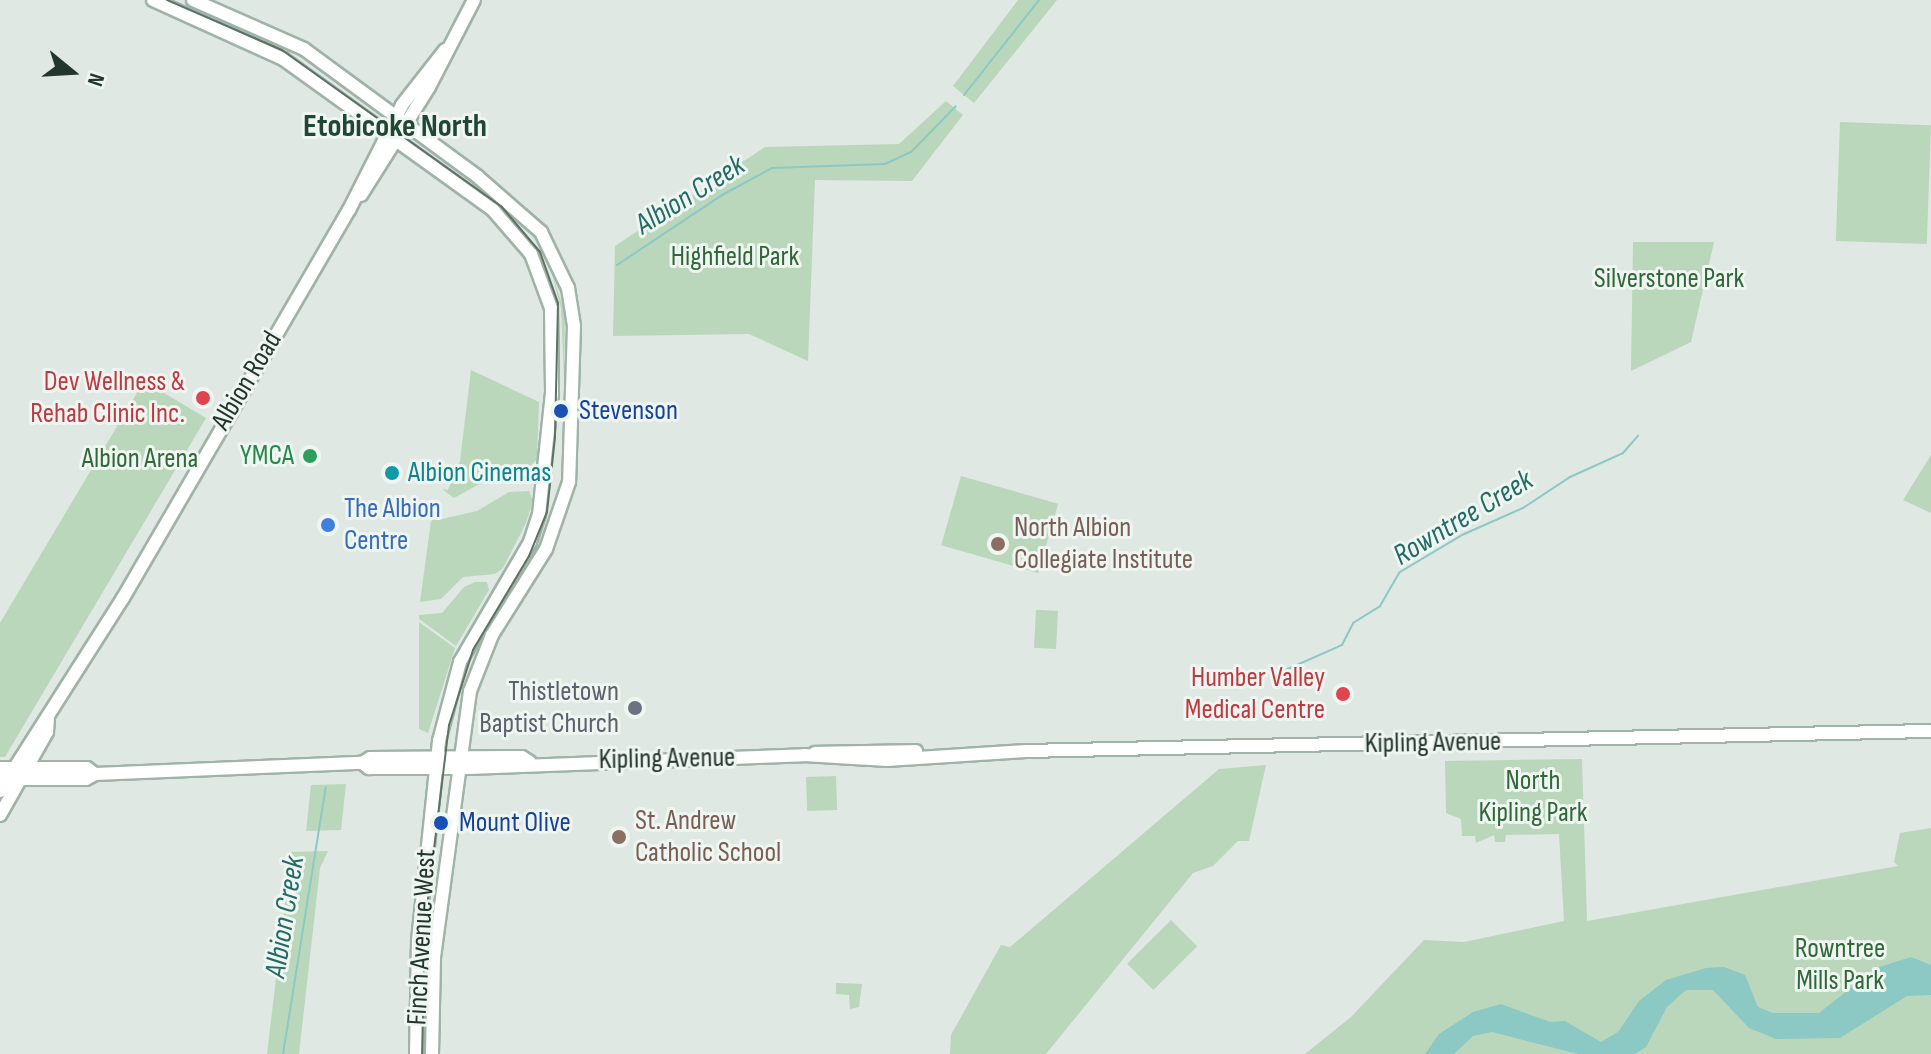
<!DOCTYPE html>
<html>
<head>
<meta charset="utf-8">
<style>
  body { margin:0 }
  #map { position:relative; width:1931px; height:1054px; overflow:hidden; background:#dfe8e2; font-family:"Sofia Sans Condensed",sans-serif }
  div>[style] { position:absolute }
  .green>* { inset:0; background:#bad7bb; transform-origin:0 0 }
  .water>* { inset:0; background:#8cc8c4 }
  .stream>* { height:2px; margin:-1px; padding:0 1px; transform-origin:1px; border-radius:1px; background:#8cc8c4 }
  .roads { filter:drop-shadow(2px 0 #9fb3a7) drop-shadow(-2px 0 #9fb3a7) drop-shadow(0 2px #9fb3a7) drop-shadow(0 -2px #9fb3a7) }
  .secondary>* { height:12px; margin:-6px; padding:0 6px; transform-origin:6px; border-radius:6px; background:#fff }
  .tram>* { height:2px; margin:-1px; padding:0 1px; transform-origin:1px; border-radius:1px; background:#5c7267 }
  .dots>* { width:22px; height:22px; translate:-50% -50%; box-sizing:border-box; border:4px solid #eff5f0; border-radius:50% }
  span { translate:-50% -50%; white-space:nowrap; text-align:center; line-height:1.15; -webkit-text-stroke:6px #eff5f0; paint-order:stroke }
  .park-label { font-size:28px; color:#31683a }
  .street-label { font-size:28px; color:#22362c }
  .health-label { font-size:28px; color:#be3a42 }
  .right { translate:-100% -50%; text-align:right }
  .transit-label { font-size:28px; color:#164399 }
  .left { translate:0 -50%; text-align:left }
  .leisure-label { font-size:28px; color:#27864d }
  .culture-label { font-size:28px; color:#0d838f }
  .shop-label { font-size:28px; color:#366cbe }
  .education-label { font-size:28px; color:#785e54 }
  .worship-label { font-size:28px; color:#5b616d }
  .water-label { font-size:30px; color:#236b67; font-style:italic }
  .quarter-label { font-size:32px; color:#204634; font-weight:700 }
  .north { position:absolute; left:32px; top:32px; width:80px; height:80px; -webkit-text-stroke:6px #eff5f0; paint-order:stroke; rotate:108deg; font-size:22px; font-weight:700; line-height:32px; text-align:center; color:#22362c }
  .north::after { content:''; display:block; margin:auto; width:28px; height:36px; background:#22362c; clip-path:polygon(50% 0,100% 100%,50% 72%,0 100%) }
</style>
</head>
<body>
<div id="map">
  <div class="green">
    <i style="clip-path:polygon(1018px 0,1057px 0,974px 103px,953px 86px)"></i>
    <i style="clip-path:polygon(946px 101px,963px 115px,912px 181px,815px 180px,808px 361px,749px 334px,613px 336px,615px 246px,765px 147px,899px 144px)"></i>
    <i style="left:1840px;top:122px;width:91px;height:119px;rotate:2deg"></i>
    <i style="clip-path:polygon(1633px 242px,1714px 242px,1691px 342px,1631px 371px)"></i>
    <i style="clip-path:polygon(552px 273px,565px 313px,564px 377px,561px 309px)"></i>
    <i style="clip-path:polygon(471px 370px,539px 402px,537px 459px,528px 469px,503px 471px,454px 498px,442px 489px,448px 490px,460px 461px)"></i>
    <i style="clip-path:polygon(144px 381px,206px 418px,5px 757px,0 757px,0 623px)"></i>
    <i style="clip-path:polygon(1931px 455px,1931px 513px,1903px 500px)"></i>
    <i style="left:961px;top:476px;width:101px;height:72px;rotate:16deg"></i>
    <i style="clip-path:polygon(529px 491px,533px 501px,526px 523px,503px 568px,495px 574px,463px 577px,441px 599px,420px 602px,431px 521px,439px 515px,442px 519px,477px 511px,509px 492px)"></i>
    <i style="clip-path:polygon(475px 582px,487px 582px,489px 590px,456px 646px,419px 619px,419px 615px,442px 613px,464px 587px)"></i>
    <i style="left:1058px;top:611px;width:38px;height:22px;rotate:93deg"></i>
    <i style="clip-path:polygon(419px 622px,455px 648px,428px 733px,419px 729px)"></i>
    <i style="clip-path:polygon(1582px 759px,1587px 921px,1898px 866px,1894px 862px,1900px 833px,1931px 828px,1931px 1054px,1305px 1054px,1351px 1017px,1424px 940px,1464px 942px,1564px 921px,1559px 834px,1506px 835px,1505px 842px,1495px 842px,1494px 835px,1476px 843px,1475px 836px,1462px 836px,1461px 819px,1446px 813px,1445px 761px)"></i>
    <i style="clip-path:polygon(1266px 765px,1249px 841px,1238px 841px,1213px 866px,1193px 873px,1046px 1054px,950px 1054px,951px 1035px,1001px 945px,1010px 947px,1219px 769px)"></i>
    <i style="left:836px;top:776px;width:34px;height:30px;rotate:88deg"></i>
    <i style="clip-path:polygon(346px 784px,341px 830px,306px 831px,311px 785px)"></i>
    <i style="clip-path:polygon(328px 851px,320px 868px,299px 1054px,267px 1054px,291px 852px)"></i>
    <i style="left:1171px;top:920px;width:37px;height:62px;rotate:45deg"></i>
    <i style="clip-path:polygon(836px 983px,862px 984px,859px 1007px,850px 1009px,849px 995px,836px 994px)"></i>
  </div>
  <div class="water">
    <i style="clip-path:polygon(1911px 957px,1931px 965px,1931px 995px,1907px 996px,1840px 1038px,1776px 1039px,1749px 1028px,1713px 990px,1686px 990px,1667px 1007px,1646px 1047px,1635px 1054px,1578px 1054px,1492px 1032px,1473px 1036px,1454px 1054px,1425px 1054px,1439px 1034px,1473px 1012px,1501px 1004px,1550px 1022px,1565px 1021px,1601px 1042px,1618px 1032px,1639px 1001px,1666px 980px,1706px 968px,1724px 967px,1745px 975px,1758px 1007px,1773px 1013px,1819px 1013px,1876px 968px)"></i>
  </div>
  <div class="stream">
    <i style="left:964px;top:95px;width:121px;rotate:-51.7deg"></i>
    <i style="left:617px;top:265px;width:126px;rotate:-33.7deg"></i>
    <i style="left:722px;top:195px;width:57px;rotate:-28.4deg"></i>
    <i style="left:772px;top:168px;width:113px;rotate:-2deg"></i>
    <i style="left:885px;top:164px;width:29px;rotate:-25deg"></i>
    <i style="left:911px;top:152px;width:64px;rotate:-45.6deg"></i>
    <i style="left:1281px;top:672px;width:67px;rotate:-23.9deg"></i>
    <i style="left:1342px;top:645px;width:25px;rotate:-63deg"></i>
    <i style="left:1353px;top:623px;width:32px;rotate:-32deg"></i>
    <i style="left:1380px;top:606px;width:39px;rotate:-60deg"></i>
    <i style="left:1400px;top:572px;width:72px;rotate:-30.8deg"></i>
    <i style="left:1462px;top:535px;width:67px;rotate:-23.9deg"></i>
    <i style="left:1523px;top:508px;width:56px;rotate:-33.4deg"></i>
    <i style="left:1570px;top:477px;width:58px;rotate:-24.4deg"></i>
    <i style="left:1623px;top:453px;width:23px;rotate:-49deg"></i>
    <i style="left:283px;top:1054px;width:270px;rotate:-80.9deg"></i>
  </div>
  <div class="roads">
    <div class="secondary">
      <i style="left:153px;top:0;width:143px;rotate:24.4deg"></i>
      <i style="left:283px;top:59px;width:259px;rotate:35.7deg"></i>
      <i style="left:493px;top:210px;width:58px;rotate:49.2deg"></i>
      <i style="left:531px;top:254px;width:58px;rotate:69.7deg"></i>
      <i style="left:551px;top:308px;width:85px;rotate:89.3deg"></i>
      <i style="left:552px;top:393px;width:122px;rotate:96.1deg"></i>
      <i style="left:539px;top:514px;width:29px;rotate:108deg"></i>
      <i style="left:530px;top:542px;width:139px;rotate:120.3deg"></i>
      <i style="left:460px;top:662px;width:82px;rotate:104.9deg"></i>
      <i style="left:439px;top:741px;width:201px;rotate:96deg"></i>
      <i style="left:418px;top:941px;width:113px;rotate:91deg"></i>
      <i style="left:193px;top:0;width:121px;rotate:23.8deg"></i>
      <i style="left:304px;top:49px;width:216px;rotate:36.3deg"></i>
      <i style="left:478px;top:177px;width:84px;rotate:41.1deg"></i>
      <i style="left:541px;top:232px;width:62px;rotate:64.3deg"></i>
      <i style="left:568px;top:288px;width:38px;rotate:81deg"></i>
      <i style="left:574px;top:326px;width:156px;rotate:91.8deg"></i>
      <i style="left:569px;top:482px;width:71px;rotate:108.9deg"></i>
      <i style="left:546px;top:549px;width:102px;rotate:122.1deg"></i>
      <i style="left:492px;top:635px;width:60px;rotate:111.4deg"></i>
      <i style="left:470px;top:691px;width:269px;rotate:97.7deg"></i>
      <i style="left:434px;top:958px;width:96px;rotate:91.2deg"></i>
      <i style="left:361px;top:195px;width:128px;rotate:-57.8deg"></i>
      <i style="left:429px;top:87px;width:98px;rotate:-62.7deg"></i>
      <i style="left:815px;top:753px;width:101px;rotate:-1.1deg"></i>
      <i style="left:362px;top:763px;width:9px;rotate:36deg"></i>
      <i style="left:369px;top:768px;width:100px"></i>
      <i style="left:469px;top:768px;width:335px;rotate:-2.2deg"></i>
      <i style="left:804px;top:755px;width:83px;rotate:3.4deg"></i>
      <i style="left:887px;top:760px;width:139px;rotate:-3.7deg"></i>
      <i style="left:1026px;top:751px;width:905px;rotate:-1.27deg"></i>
      <i style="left:0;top:768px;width:87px"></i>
      <i style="left:87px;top:768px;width:10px;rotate:37deg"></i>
      <i style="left:1px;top:779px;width:85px"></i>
      <i style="left:86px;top:779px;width:10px;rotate:-29deg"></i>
      <i style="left:95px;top:774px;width:267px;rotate:-2.4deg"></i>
      <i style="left:362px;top:763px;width:9px;rotate:-32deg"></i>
      <i style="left:370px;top:758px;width:152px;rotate:-0.4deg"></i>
      <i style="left:522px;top:757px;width:9px;rotate:32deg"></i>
      <i style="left:0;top:791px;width:229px;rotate:-57.5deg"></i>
      <i style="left:123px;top:598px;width:449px;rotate:-59.8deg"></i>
      <i style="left:349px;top:210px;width:118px;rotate:-63.2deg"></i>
      <i style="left:402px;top:105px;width:70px;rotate:-52deg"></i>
      <i style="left:0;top:815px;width:95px;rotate:-60.5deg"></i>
      <i style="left:47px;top:732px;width:13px;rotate:-86deg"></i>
    </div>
  </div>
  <div class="tram">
    <i style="left:167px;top:0;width:125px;rotate:23.5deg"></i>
    <i style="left:282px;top:50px;width:269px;rotate:35.5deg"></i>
    <i style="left:501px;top:206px;width:60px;rotate:49.7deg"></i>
    <i style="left:540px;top:252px;width:54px;rotate:70.6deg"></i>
    <i style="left:558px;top:303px;width:134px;rotate:91.3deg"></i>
    <i style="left:555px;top:437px;width:75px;rotate:96.1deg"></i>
    <i style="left:547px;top:512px;width:48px;rotate:112.2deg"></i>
    <i style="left:529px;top:556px;width:109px;rotate:120.8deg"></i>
    <i style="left:473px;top:650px;width:79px;rotate:107.7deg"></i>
    <i style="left:449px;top:725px;width:200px;rotate:96.9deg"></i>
    <i style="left:425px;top:924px;width:130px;rotate:91.3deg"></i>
  </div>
  <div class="dots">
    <i style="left:203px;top:398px;background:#e0444e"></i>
    <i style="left:561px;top:411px;background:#1a4fb4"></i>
    <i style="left:310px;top:456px;background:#2e9e5b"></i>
    <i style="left:392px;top:473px;background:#0f9aa8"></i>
    <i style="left:328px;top:525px;background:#3f7fe0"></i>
    <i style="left:998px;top:544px;background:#8d6e63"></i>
    <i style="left:1343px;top:694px;background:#e0444e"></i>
    <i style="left:635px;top:708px;background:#6b7280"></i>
    <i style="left:441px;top:823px;background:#1a4fb4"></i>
    <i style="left:619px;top:837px;background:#8d6e63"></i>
  </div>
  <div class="park-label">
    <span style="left:735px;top:257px">Highfield Park</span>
    <span style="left:1669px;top:279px">Silverstone Park</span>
    <span style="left:140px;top:459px">Albion Arena</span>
    <span style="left:1533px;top:797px">North<br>Kipling Park</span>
    <span style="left:1840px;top:965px">Rowntree<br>Mills Park</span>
  </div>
  <div class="street-label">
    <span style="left:247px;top:381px;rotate:-59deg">Albion Road</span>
    <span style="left:1433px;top:743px;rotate:-1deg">Kipling Avenue</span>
    <span style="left:667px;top:759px;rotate:-1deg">Kipling Avenue</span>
    <span style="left:422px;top:937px;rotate:-87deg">Finch Avenue West</span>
  </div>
  <div class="health-label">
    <span class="right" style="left:185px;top:398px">Dev Wellness &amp;<br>Rehab Clinic Inc.</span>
    <span class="right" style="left:1325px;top:694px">Humber Valley<br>Medical Centre</span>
  </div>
  <div class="transit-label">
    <span class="left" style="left:579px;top:411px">Stevenson</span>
    <span class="left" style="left:459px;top:823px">Mount Olive</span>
  </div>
  <div class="leisure-label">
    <span class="right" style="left:294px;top:456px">YMCA</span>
  </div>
  <div class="culture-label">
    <span class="left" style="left:408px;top:473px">Albion Cinemas</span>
  </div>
  <div class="shop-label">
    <span class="left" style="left:344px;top:525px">The Albion<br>Centre</span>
  </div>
  <div class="education-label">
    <span class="left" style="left:1014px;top:544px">North Albion<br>Collegiate Institute</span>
    <span class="left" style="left:635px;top:837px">St. Andrew<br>Catholic School</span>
  </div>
  <div class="worship-label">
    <span class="right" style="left:619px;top:708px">Thistletown<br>Baptist Church</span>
  </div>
  <div class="water-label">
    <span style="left:690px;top:195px;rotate:-32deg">Albion Creek</span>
    <span style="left:1463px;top:518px;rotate:-31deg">Rowntree Creek</span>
    <span style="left:285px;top:917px;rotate:-81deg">Albion Creek</span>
  </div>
  <div class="quarter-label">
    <span style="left:395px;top:127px">Etobicoke North</span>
  </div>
  <div class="north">N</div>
</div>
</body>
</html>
